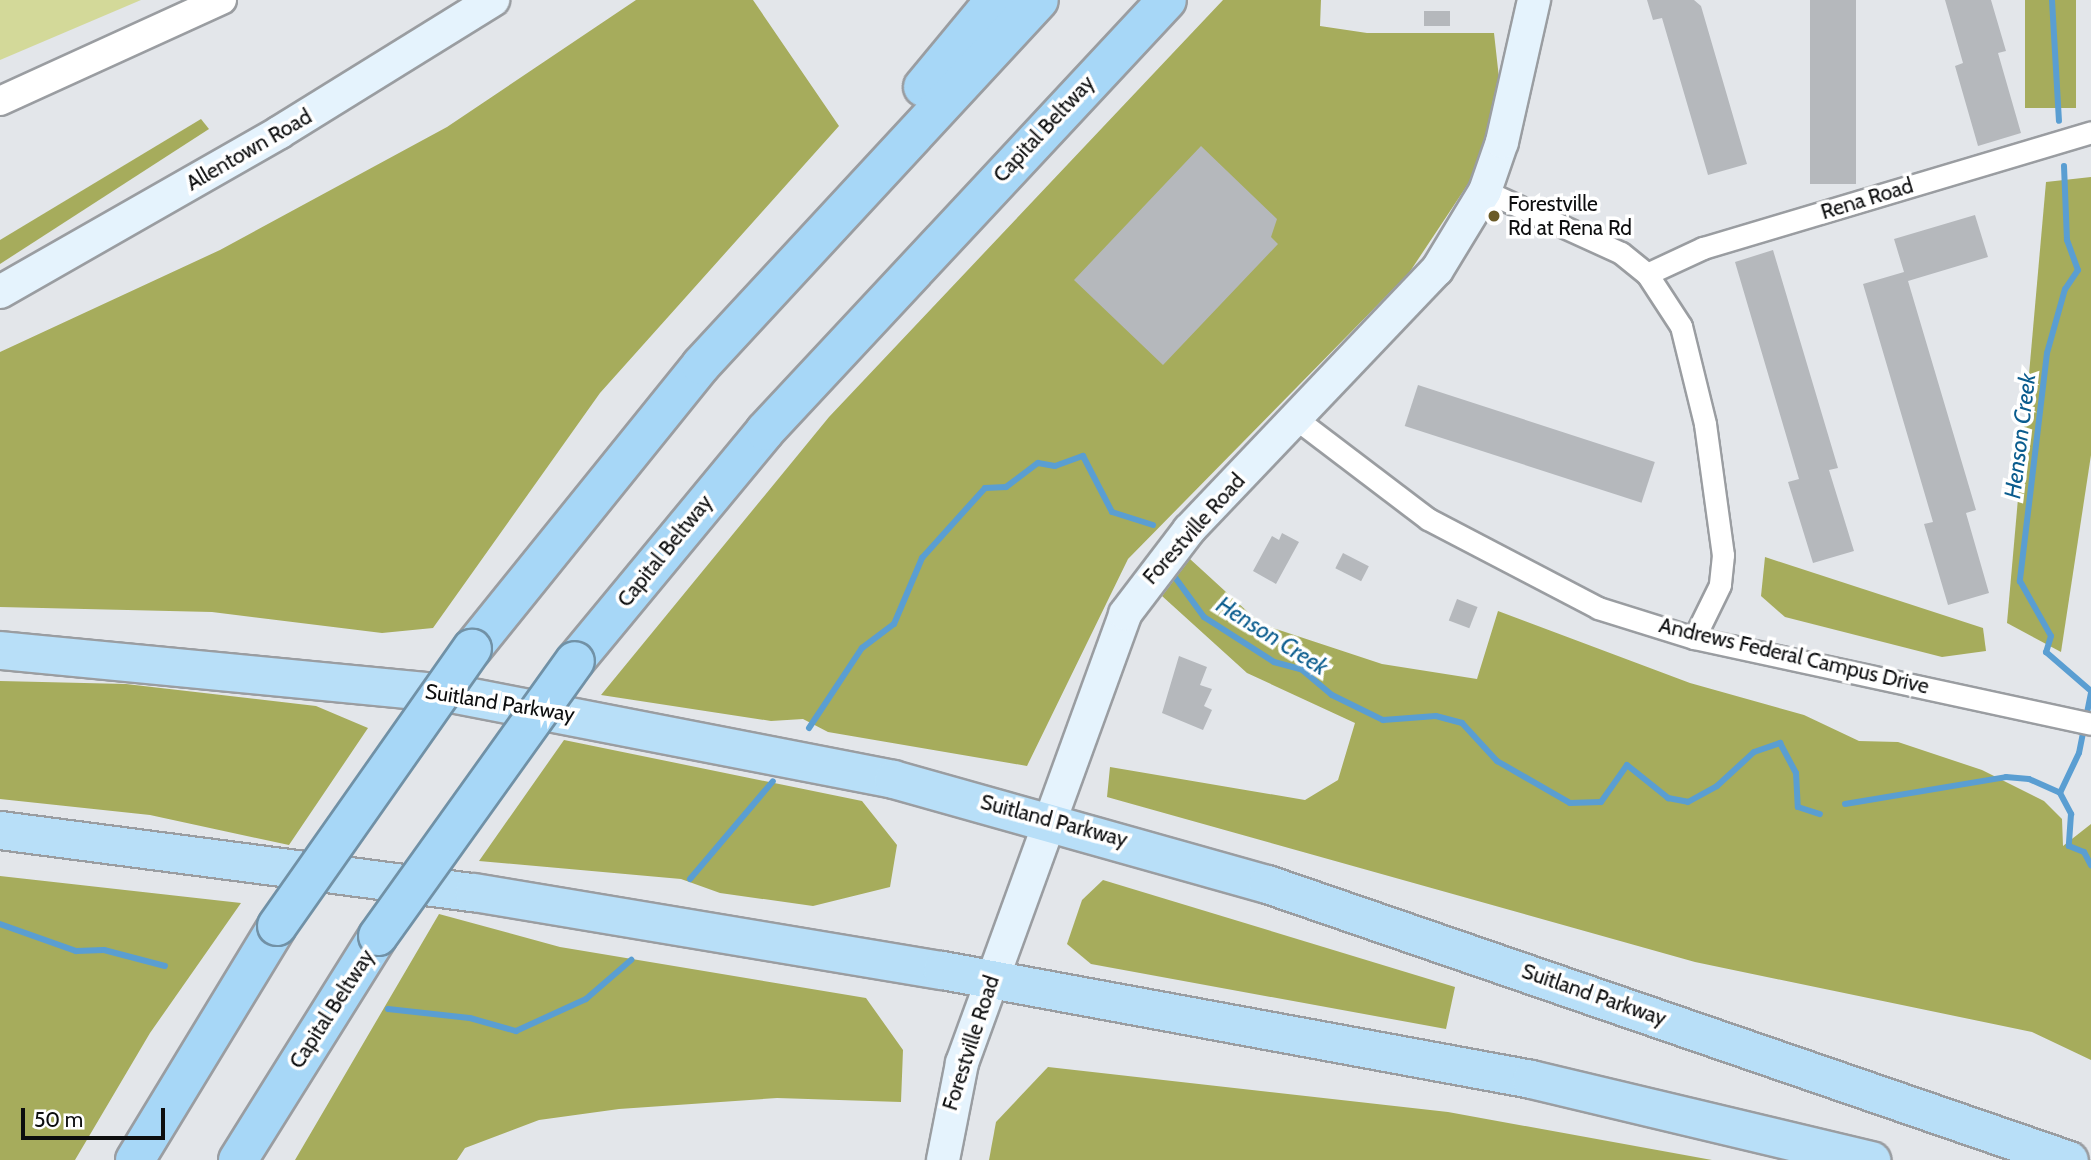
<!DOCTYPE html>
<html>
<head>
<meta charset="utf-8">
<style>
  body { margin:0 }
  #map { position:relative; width:2091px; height:1160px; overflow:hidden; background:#e3e6ea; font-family:Cabin,sans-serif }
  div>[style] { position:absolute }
  .green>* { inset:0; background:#d3d999 }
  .forest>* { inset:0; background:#a6ac5c; transform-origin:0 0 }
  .stream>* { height:6px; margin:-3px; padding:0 3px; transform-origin:3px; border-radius:3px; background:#5a9ed2 }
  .building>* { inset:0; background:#b5b8bc; transform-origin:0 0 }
  .roads { filter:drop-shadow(2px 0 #9a9da1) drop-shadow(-2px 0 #9a9da1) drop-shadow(0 2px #9a9da1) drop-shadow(0 -2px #9a9da1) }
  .minor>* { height:21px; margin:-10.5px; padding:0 10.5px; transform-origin:10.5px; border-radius:10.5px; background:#fff }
  .tertiary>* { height:28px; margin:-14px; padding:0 14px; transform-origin:14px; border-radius:14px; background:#fff }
  .secondary>* { height:32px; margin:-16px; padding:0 16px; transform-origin:16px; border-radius:16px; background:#e5f3fd }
  .trunk>* { height:37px; margin:-18.5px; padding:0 18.5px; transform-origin:18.5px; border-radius:18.5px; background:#b8dff8 }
  .motorway>* { height:38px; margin:-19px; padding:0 19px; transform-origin:19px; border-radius:19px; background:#a7d7f7 }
  .bridges { filter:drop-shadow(2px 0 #7191a6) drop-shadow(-2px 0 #7191a6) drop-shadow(0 2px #7191a6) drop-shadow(0 -2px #7191a6) }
  .motorway-bridge>* { height:38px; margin:-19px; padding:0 19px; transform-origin:19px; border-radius:19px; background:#a7d7f7 }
  .dots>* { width:19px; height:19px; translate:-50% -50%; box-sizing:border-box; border:4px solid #fff; border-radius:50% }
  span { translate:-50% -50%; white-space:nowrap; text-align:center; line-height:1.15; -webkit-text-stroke:7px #fff; paint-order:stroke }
  .street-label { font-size:21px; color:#0d0e0f }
  .poi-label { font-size:21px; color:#0d0e0f }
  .left { translate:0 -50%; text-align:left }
  .water-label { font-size:23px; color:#0a5c8e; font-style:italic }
  .scale { position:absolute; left:21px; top:1108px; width:144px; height:32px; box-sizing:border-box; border:4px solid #0d0e0f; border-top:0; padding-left:9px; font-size:21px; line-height:24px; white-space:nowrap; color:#0d0e0f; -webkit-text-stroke:5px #fff; paint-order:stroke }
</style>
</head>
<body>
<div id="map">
  <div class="green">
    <i style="clip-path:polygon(0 0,141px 0,0 60px)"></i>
  </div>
  <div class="forest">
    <i style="clip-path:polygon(636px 0,753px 0,839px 126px,600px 393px,433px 628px,382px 633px,212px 612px,0 607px,0 352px,220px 250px,447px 127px)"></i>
    <i style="clip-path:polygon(1223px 0,1321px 0,1320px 26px,1367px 33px,1494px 33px,1499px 78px,1492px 123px,1472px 178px,1409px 273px,1128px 559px,1027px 766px,828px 732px,803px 719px,771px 721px,601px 695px,829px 417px)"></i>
    <i style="left:2025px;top:0;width:51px;height:108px"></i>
    <i style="clip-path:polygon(201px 119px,209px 129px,0 264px,0 240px)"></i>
    <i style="clip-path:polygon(2091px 177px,2091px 455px,2061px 652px,2007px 623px,2046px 182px)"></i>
    <i style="clip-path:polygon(1765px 557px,1983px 628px,1986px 651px,1942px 657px,1785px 617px,1761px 596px)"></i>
    <i style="clip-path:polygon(1190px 559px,1261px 624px,1382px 664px,1477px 679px,1498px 611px,1690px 683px,1804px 715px,1859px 741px,1898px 742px,1982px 770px,2044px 801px,2062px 819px,2063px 846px,2091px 824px,2091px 1060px,2032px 1032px,1695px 962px,1107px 797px,1110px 767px,1305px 800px,1338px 780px,1355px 723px,1247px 673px,1162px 596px)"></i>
    <i style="clip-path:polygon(0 681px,126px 684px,316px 706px,368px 728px,289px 845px,150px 815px,0 799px)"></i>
    <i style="clip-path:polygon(564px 740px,862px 801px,897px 845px,890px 887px,813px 906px,720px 893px,681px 879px,479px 861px)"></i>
    <i style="clip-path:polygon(0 876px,241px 903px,150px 1033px,75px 1160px,0 1160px)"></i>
    <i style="clip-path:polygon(1103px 880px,1455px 987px,1446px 1029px,1091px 964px,1067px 944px,1082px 900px)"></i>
    <i style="clip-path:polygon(439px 914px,560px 947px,866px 998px,903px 1050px,901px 1102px,777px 1098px,619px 1109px,539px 1120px,465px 1148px,457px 1160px,295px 1160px)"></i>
    <i style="clip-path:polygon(1048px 1067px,1448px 1112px,1712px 1160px,989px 1160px,996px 1122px)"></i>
  </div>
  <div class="stream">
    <i style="left:2052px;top:0;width:121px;rotate:86.7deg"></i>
    <i style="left:2064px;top:166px;width:74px;rotate:87.7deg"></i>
    <i style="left:2067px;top:240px;width:32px;rotate:70deg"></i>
    <i style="left:2078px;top:270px;width:23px;rotate:124deg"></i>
    <i style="left:2065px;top:289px;width:66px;rotate:105.7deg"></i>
    <i style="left:2047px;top:353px;width:230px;rotate:96.8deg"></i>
    <i style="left:2020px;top:581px;width:63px;rotate:60.6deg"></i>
    <i style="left:2051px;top:636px;width:17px;rotate:107deg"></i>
    <i style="left:2046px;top:652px;width:60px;rotate:40.9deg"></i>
    <i style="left:1174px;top:576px;width:51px;rotate:53.8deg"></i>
    <i style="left:1204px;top:617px;width:83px;rotate:32.7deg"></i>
    <i style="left:1274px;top:662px;width:28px;rotate:15deg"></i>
    <i style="left:1301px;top:669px;width:40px;rotate:40deg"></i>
    <i style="left:1332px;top:695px;width:57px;rotate:26.1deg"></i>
    <i style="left:1383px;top:720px;width:53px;rotate:-4.3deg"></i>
    <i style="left:1436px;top:716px;width:27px;rotate:15deg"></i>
    <i style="left:1462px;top:723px;width:52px;rotate:47.4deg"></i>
    <i style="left:1497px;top:761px;width:84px;rotate:29.9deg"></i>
    <i style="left:1570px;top:803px;width:31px;rotate:-2deg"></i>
    <i style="left:1601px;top:802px;width:45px;rotate:-54.9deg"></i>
    <i style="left:1627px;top:765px;width:53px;rotate:38.8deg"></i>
    <i style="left:1668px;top:798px;width:20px;rotate:11deg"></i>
    <i style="left:1688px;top:802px;width:33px;rotate:-29deg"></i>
    <i style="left:1717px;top:786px;width:50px;rotate:-42.6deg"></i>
    <i style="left:1754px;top:752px;width:28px;rotate:-19deg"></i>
    <i style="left:1780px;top:743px;width:34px;rotate:62deg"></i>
    <i style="left:1796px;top:773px;width:34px;rotate:87deg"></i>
    <i style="left:1798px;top:807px;width:23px;rotate:18deg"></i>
    <i style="left:809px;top:728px;width:96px;rotate:-56.5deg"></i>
    <i style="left:862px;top:648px;width:40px;rotate:-37deg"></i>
    <i style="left:894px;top:624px;width:72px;rotate:-67deg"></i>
    <i style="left:922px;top:558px;width:94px;rotate:-48deg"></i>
    <i style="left:985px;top:488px;width:21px;rotate:-3deg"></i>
    <i style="left:1006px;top:487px;width:40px;rotate:-37deg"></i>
    <i style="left:1038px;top:463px;width:17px;rotate:10deg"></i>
    <i style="left:1055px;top:466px;width:30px;rotate:-20deg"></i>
    <i style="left:1083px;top:456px;width:63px;rotate:62.6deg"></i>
    <i style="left:1112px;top:512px;width:43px;rotate:17.6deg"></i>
    <i style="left:2060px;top:793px;width:44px;rotate:-64.6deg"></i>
    <i style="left:2079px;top:753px;width:61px;rotate:-78.7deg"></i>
    <i style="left:1845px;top:804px;width:163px;rotate:-9.5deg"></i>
    <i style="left:2006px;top:777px;width:23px;rotate:5deg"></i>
    <i style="left:2029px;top:779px;width:34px;rotate:24deg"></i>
    <i style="left:2060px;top:793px;width:24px;rotate:62deg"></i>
    <i style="left:2071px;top:814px;width:32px;rotate:94deg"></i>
    <i style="left:2069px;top:846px;width:16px;rotate:22deg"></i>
    <i style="left:2084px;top:852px;width:15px;rotate:62deg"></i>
    <i style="left:690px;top:879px;width:128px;rotate:-49.7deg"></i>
    <i style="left:0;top:924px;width:81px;rotate:19.6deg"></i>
    <i style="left:76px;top:951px;width:28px;rotate:-2deg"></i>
    <i style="left:104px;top:950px;width:63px;rotate:14.7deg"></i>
    <i style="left:388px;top:1009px;width:82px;rotate:6.3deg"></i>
    <i style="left:470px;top:1018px;width:48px;rotate:15.8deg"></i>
    <i style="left:516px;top:1031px;width:77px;rotate:-24.6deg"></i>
    <i style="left:586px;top:999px;width:60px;rotate:-40.9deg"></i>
  </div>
  <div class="building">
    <i style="clip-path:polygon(1647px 0,1694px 0,1701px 6px,1747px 164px,1708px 175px,1662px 18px,1653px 20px)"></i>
    <i style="left:1810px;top:0;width:46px;height:184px"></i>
    <i style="clip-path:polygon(1945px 0,1991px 0,2006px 51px,1998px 53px,2021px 133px,1978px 146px,1955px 66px,1963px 63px)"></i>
    <i style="left:1424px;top:11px;width:26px;height:15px"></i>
    <i style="clip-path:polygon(1201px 146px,1277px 219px,1271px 237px,1278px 244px,1163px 365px,1074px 280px)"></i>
    <i style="clip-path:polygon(1975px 215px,1988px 257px,1908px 281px,1976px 510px,1966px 513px,1989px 593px,1948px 605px,1924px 524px,1933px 522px,1863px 284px,1904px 272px,1894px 239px)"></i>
    <i style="clip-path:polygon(1773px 250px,1838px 468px,1829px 470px,1854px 551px,1813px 563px,1788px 482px,1799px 479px,1735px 262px)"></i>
    <i style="left:1418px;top:385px;width:249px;height:43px;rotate:18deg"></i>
    <i style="clip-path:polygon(1282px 533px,1299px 542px,1276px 584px,1253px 571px,1272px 536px,1279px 540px)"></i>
    <i style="left:1343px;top:553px;width:29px;height:17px;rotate:27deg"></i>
    <i style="left:1457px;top:599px;width:22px;height:23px;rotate:21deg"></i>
    <i style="clip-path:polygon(1179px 656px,1207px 667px,1200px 685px,1212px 689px,1204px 706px,1212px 710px,1203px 730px,1162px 713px)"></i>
  </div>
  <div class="roads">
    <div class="minor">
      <i style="left:1485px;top:191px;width:149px;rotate:24.5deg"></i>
      <i style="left:1621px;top:253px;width:33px;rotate:39deg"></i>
      <i style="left:1647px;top:274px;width:62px;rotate:56.8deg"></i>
      <i style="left:1681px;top:326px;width:101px;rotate:76.2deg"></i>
      <i style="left:1705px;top:424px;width:132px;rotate:82.2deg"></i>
      <i style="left:1723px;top:555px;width:30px;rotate:96deg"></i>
      <i style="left:1720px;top:585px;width:59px;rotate:116.1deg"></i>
      <i style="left:1647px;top:274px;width:62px;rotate:-24.9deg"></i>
      <i style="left:1703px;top:248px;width:405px;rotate:-16.6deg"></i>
      <i style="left:1299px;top:421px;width:162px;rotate:37.2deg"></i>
      <i style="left:1428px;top:519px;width:192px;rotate:27.6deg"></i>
      <i style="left:1598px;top:608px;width:101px;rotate:17.4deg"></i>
      <i style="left:1694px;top:638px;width:406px;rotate:12.2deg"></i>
    </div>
    <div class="tertiary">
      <i style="left:0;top:101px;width:244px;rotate:-24.5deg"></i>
    </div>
    <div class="secondary">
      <i style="left:0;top:292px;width:322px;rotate:-29.7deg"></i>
      <i style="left:280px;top:132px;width:251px;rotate:-31.8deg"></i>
      <i style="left:943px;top:1160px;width:99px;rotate:-78.9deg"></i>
      <i style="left:962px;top:1063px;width:478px;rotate:-70deg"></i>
      <i style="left:1125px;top:614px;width:106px;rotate:-52.7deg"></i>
      <i style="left:1189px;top:530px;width:359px;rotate:-46.4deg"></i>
      <i style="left:1437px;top:270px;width:92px;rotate:-58.7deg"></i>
      <i style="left:1485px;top:191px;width:52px;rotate:-70.9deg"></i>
      <i style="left:1502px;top:142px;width:146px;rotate:-77.3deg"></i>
    </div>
    <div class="trunk">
      <i style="left:0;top:650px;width:458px;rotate:5.5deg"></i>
      <i style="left:456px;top:694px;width:445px;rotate:11deg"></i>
      <i style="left:893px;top:779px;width:388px;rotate:15.7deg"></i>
      <i style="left:1267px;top:884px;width:848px;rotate:18.99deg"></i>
      <i style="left:0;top:830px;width:478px;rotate:7.5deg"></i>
      <i style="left:474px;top:892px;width:474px;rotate:9.5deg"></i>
      <i style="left:942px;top:970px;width:599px;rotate:10.48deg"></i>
      <i style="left:1531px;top:1079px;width:350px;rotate:13.4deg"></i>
    </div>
    <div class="motorway">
      <i style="left:923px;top:87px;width:113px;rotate:-50.4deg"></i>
      <i style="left:472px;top:649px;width:365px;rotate:-51.1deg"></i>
      <i style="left:701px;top:365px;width:497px;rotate:-47.2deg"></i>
      <i style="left:575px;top:661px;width:298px;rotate:-50.4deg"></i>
      <i style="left:765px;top:431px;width:589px;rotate:-46.99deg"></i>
      <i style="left:135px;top:1160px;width:274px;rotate:-58.7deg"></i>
      <i style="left:238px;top:1160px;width:264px;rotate:-58deg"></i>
    </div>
  </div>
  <div class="bridges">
    <div class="motorway-bridge">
      <i style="left:277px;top:926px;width:339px;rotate:-54.9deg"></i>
      <i style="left:378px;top:936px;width:338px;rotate:-54.4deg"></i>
    </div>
  </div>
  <div class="dots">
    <i style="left:1494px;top:216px;background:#6a5a27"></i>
  </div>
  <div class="street-label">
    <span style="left:1044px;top:129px;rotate:-47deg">Capital Beltway</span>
    <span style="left:249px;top:150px;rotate:-30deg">Allentown Road</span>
    <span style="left:1867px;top:199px;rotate:-17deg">Rena Road</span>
    <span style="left:1194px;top:529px;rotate:-48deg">Forestville Road</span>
    <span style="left:665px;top:551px;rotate:-51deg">Capital Beltway</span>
    <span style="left:1794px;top:656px;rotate:13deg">Andrews Federal Campus Drive</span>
    <span style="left:500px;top:703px;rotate:9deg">Suitland Parkway</span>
    <span style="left:1054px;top:821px;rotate:15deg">Suitland Parkway</span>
    <span style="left:1594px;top:995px;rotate:19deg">Suitland Parkway</span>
    <span style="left:332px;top:1009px;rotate:-57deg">Capital Beltway</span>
    <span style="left:971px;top:1043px;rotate:-72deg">Forestville Road</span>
  </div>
  <div class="poi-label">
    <span class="left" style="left:1508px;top:216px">Forestville<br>Rd at Rena Rd</span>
  </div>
  <div class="water-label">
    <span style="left:2020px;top:436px;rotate:-83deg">Henson Creek</span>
    <span style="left:1272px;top:636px;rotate:32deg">Henson Creek</span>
  </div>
  <div class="scale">50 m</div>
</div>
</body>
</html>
